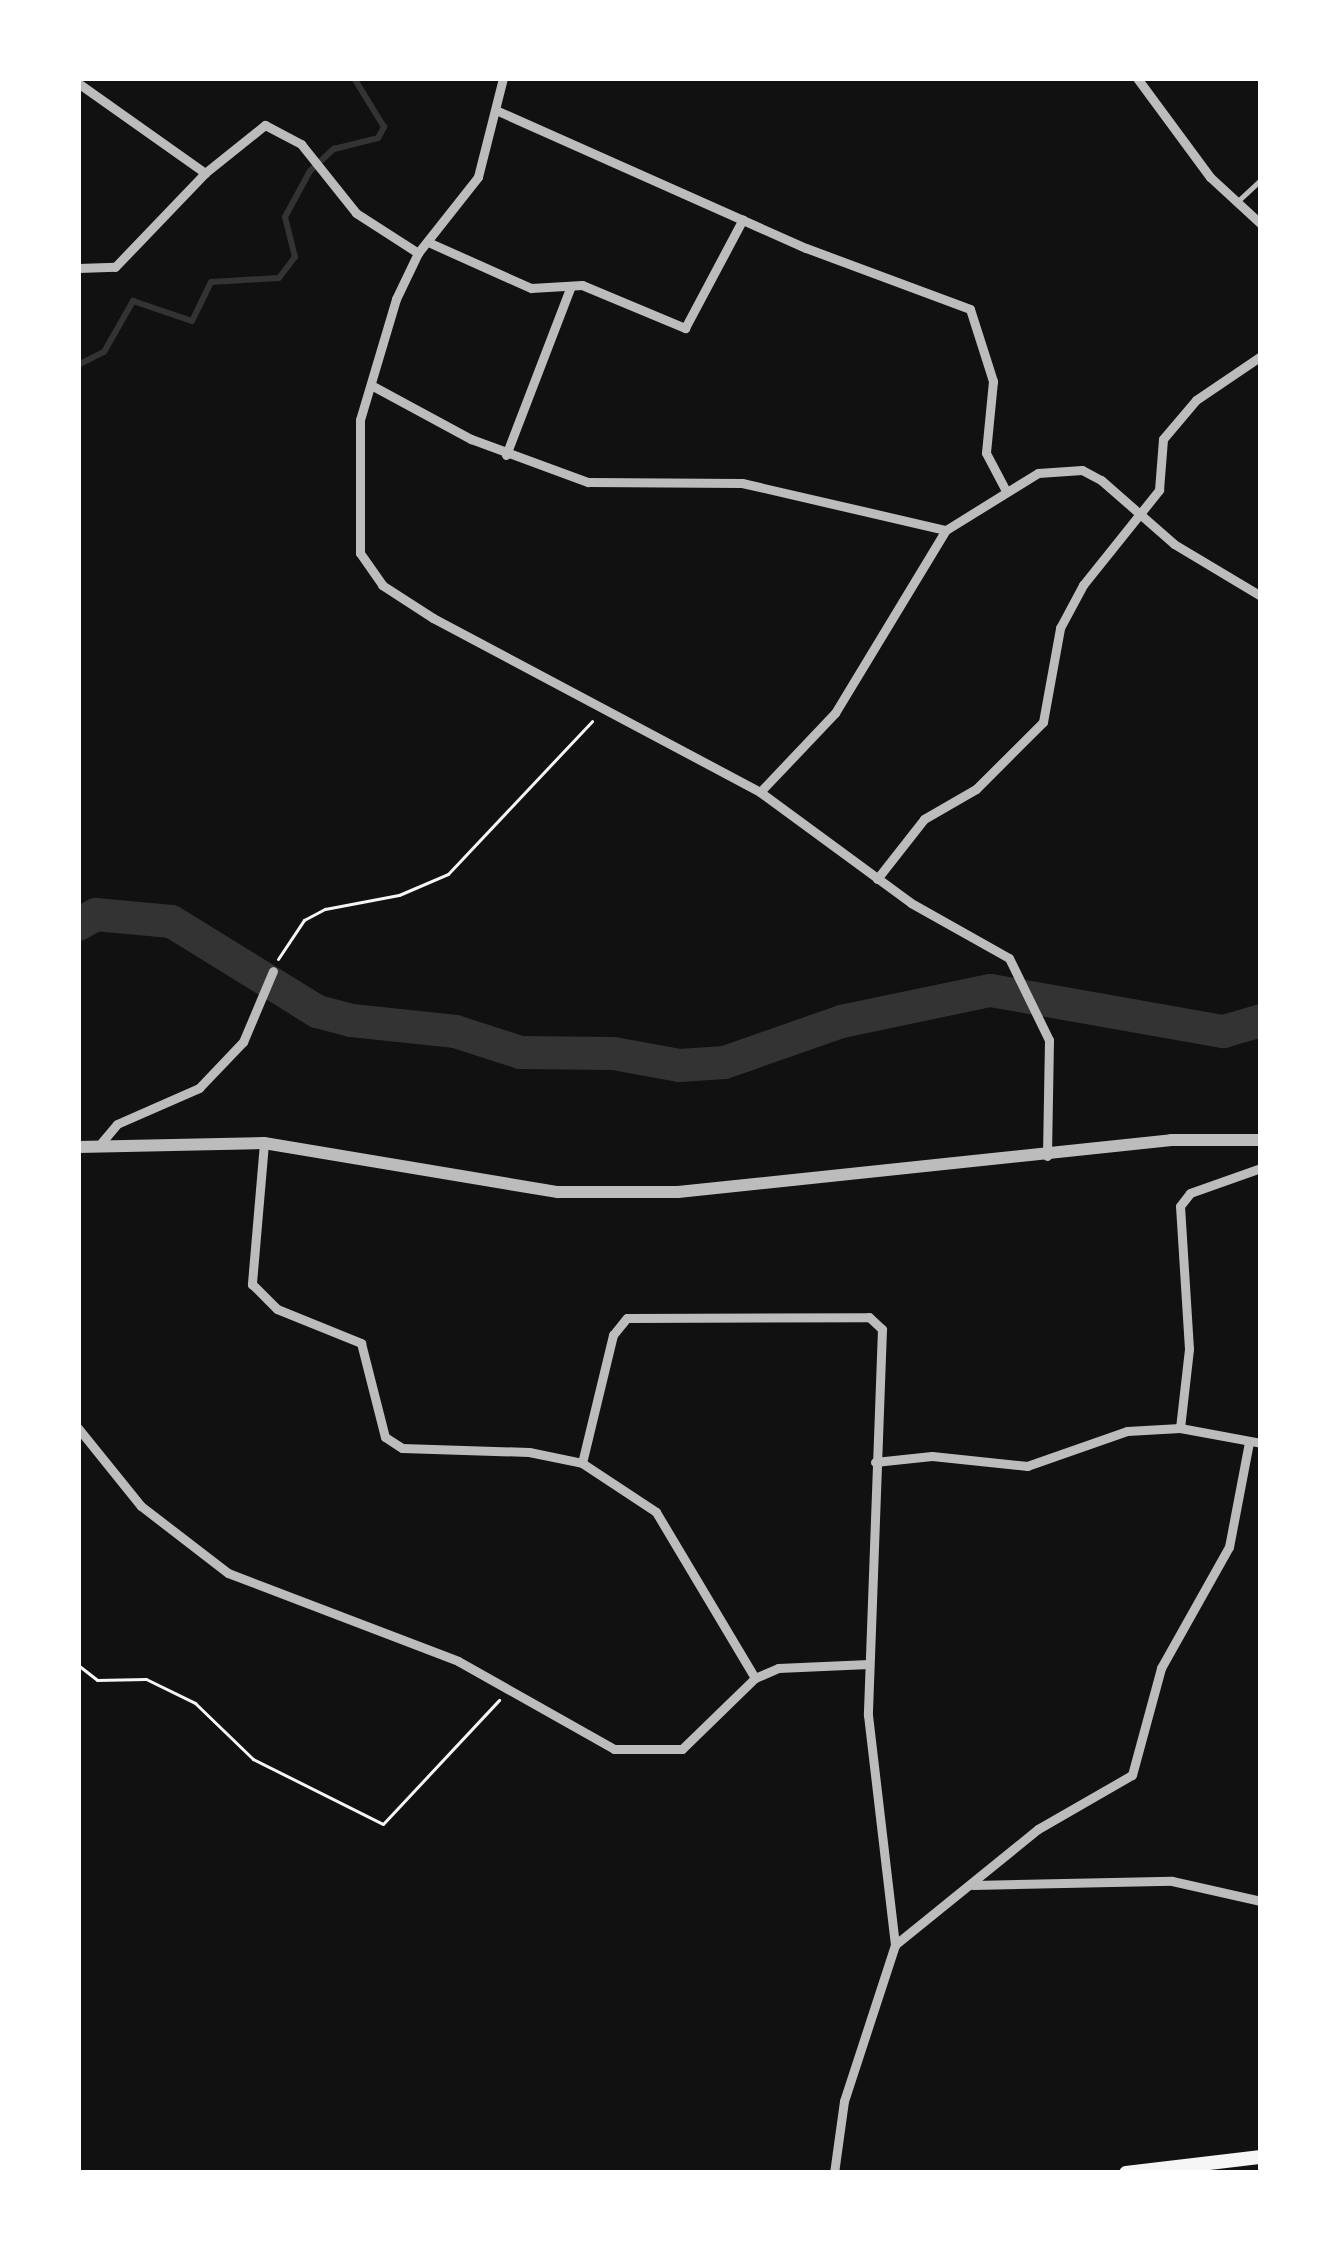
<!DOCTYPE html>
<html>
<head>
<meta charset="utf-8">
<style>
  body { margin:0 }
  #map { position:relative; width:1339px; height:2251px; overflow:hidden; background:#111; font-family:"Public Sans",sans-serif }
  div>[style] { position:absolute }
  .stream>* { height:6px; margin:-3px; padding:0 3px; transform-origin:3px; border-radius:3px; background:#333 }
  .river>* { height:33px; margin:-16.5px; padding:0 16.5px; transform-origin:16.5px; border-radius:16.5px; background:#333 }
  .path>* { height:3px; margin:-1.5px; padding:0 1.5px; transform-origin:1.5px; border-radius:1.5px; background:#f5f5f5 }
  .service>* { height:4.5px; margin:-2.25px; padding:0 2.25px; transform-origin:2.25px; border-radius:2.25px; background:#bcbcbc }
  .minor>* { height:9px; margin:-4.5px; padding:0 4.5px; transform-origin:4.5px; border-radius:4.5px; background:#bcbcbc }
  .tertiary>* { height:12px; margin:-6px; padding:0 6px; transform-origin:6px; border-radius:6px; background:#bcbcbc }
  .secondary>* { height:14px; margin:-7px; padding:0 7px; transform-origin:7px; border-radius:7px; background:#f5f5f5 }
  span { translate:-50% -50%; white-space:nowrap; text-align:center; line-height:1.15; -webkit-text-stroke:10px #fff; paint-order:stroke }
  .frame { position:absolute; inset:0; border:81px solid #fff; pointer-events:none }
</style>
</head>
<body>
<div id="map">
  <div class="stream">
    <i style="left:78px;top:365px;width:29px;rotate:-27deg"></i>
    <i style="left:104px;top:352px;width:59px;rotate:-60.4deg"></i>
    <i style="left:133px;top:301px;width:62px;rotate:18.7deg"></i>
    <i style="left:192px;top:321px;width:43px;rotate:-64deg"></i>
    <i style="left:211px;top:282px;width:68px;rotate:-3.4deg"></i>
    <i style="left:279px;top:278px;width:26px;rotate:-53deg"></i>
    <i style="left:295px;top:257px;width:41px;rotate:-104deg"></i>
    <i style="left:285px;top:217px;width:52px;rotate:-61.5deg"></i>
    <i style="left:310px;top:171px;width:33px;rotate:-43deg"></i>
    <i style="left:334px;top:149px;width:45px;rotate:-14deg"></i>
    <i style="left:378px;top:138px;width:13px;rotate:-61deg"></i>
    <i style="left:384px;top:127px;width:57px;rotate:-121.5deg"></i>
  </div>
  <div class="river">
    <i style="left:78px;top:924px;width:20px;rotate:-30deg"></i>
    <i style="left:95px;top:914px;width:76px;rotate:5.3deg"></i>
    <i style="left:171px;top:921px;width:172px;rotate:31.7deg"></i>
    <i style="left:317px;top:1011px;width:35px;rotate:15deg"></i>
    <i style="left:351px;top:1020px;width:105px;rotate:6deg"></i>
    <i style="left:455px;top:1031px;width:68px;rotate:17.9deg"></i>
    <i style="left:520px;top:1052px;width:93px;rotate:0.6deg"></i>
    <i style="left:613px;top:1053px;width:67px;rotate:10.3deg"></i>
    <i style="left:679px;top:1065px;width:45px;rotate:-3.8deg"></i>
    <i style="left:724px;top:1062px;width:124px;rotate:-19.3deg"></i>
    <i style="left:841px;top:1021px;width:152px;rotate:-11.8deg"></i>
    <i style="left:990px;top:990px;width:237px;rotate:10deg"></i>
    <i style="left:1223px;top:1031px;width:40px;rotate:-16deg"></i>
  </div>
  <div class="path">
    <i style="left:278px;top:959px;width:47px;rotate:-56.3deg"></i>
    <i style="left:304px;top:920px;width:24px;rotate:-28deg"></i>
    <i style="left:325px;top:909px;width:75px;rotate:-10.7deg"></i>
    <i style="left:399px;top:895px;width:53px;rotate:-23.2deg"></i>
    <i style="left:448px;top:874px;width:210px;rotate:-46.7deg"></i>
    <i style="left:78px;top:1665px;width:24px;rotate:38deg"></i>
    <i style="left:97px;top:1680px;width:49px;rotate:-1.2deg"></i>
    <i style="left:146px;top:1679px;width:55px;rotate:26.1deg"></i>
    <i style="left:195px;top:1703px;width:81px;rotate:44deg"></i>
    <i style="left:253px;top:1759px;width:145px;rotate:26.6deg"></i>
    <i style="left:383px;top:1824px;width:170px;rotate:-46.9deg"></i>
  </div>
  <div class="service">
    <i style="left:1237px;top:202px;width:33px;rotate:-43deg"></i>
  </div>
  <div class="minor">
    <i style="left:503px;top:78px;width:102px;rotate:104.2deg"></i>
    <i style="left:478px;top:177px;width:97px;rotate:128.3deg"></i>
    <i style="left:418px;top:253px;width:51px;rotate:115.6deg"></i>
    <i style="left:396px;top:299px;width:126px;rotate:106.6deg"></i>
    <i style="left:360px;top:420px;width:133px;rotate:90deg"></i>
    <i style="left:360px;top:553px;width:39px;rotate:55deg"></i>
    <i style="left:382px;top:585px;width:61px;rotate:32.9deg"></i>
    <i style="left:433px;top:618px;width:370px;rotate:28deg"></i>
    <i style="left:760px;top:792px;width:187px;rotate:36.3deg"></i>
    <i style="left:911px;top:903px;width:112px;rotate:29.3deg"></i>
    <i style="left:1009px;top:958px;width:91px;rotate:64deg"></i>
    <i style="left:1049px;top:1040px;width:116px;rotate:91deg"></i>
    <i style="left:1137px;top:78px;width:123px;rotate:53.6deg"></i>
    <i style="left:1210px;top:177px;width:69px;rotate:42.7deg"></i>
    <i style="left:78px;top:83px;width:156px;rotate:35.3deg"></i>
    <i style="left:498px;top:111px;width:337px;rotate:24deg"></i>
    <i style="left:806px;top:248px;width:175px;rotate:20.4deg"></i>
    <i style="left:970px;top:309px;width:76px;rotate:72.3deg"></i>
    <i style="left:993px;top:381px;width:72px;rotate:95.6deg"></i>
    <i style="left:986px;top:453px;width:41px;rotate:62.2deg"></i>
    <i style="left:428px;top:242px;width:113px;rotate:24.1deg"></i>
    <i style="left:531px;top:288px;width:51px;rotate:-3.4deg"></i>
    <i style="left:582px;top:285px;width:112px;rotate:22.7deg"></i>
    <i style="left:685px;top:328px;width:123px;rotate:-62deg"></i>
    <i style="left:78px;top:268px;width:37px;rotate:-2deg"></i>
    <i style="left:115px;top:267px;width:130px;rotate:-46.2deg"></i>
    <i style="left:205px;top:173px;width:77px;rotate:-38.7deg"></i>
    <i style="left:265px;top:125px;width:41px;rotate:27.8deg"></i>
    <i style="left:301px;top:144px;width:88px;rotate:51.4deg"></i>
    <i style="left:356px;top:213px;width:74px;rotate:32.8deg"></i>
    <i style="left:371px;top:385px;width:114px;rotate:28.4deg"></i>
    <i style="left:471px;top:439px;width:125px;rotate:20.2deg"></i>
    <i style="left:588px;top:482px;width:154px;rotate:0.4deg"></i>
    <i style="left:742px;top:483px;width:209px;rotate:13deg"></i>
    <i style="left:506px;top:455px;width:181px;rotate:-69deg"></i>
    <i style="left:760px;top:792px;width:109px;rotate:-46.5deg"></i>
    <i style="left:835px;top:713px;width:214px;rotate:-58.8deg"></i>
    <i style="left:946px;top:530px;width:108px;rotate:-31.8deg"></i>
    <i style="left:1038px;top:473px;width:44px;rotate:-3.9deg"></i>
    <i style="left:1082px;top:470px;width:21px;rotate:28deg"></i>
    <i style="left:1101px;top:480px;width:97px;rotate:41.2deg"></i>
    <i style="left:1174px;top:544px;width:101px;rotate:30.9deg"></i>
    <i style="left:877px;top:879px;width:76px;rotate:-51.9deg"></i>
    <i style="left:924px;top:819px;width:60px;rotate:-30deg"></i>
    <i style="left:976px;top:789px;width:95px;rotate:-45deg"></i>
    <i style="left:1043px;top:722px;width:96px;rotate:-79.7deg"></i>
    <i style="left:1060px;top:628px;width:49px;rotate:-61.9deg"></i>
    <i style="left:1083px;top:585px;width:122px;rotate:-51.3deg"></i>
    <i style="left:1159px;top:490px;width:51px;rotate:-85.5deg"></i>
    <i style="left:1163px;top:439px;width:51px;rotate:-49.8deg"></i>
    <i style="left:1196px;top:400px;width:78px;rotate:-34.1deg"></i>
    <i style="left:102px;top:1142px;width:23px;rotate:-50deg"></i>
    <i style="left:117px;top:1124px;width:90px;rotate:-23.7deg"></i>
    <i style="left:199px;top:1088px;width:64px;rotate:-46.3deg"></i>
    <i style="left:243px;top:1042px;width:77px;rotate:-67.1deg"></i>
    <i style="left:264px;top:1143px;width:142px;rotate:94.9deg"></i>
    <i style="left:252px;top:1284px;width:35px;rotate:45deg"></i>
    <i style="left:277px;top:1309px;width:91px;rotate:22deg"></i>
    <i style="left:361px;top:1343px;width:97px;rotate:75.7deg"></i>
    <i style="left:385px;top:1437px;width:20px;rotate:33deg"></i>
    <i style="left:402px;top:1448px;width:127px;rotate:1.8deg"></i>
    <i style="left:529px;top:1452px;width:54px;rotate:11.7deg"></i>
    <i style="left:582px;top:1463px;width:89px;rotate:33.5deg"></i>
    <i style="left:656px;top:1512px;width:193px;rotate:59.2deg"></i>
    <i style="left:78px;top:1428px;width:100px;rotate:51.1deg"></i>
    <i style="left:141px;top:1506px;width:110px;rotate:37.6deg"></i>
    <i style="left:228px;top:1573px;width:246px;rotate:20.9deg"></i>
    <i style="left:458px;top:1661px;width:179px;rotate:29.4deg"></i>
    <i style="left:614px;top:1749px;width:68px"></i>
    <i style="left:682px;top:1749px;width:102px;rotate:-44.2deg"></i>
    <i style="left:755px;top:1678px;width:25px;rotate:-23deg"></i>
    <i style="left:778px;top:1668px;width:91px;rotate:-2.5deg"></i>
    <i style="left:1180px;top:1428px;width:80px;rotate:-83.5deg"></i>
    <i style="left:1189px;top:1349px;width:143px;rotate:-93.6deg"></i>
    <i style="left:1180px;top:1206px;width:16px;rotate:-52deg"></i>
    <i style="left:1190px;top:1193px;width:75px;rotate:-19.4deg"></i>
    <i style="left:875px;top:1462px;width:57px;rotate:-6deg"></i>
    <i style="left:932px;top:1456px;width:96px;rotate:6deg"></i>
    <i style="left:1027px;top:1466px;width:106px;rotate:-19.3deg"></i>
    <i style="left:1127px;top:1431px;width:53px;rotate:-3.2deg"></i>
    <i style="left:1180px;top:1428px;width:82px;rotate:10.5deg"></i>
    <i style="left:582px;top:1463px;width:132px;rotate:-76.4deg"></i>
    <i style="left:613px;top:1335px;width:22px;rotate:-51deg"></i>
    <i style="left:627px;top:1318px;width:242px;rotate:-0.2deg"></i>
    <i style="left:869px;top:1317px;width:18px;rotate:43deg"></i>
    <i style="left:882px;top:1329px;width:386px;rotate:92.1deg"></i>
    <i style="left:868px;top:1715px;width:232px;rotate:83.3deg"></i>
    <i style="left:895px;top:1945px;width:164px;rotate:108.1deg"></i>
    <i style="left:844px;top:2101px;width:73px;rotate:97.9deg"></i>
    <i style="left:973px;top:1885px;width:199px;rotate:-1.2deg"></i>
    <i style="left:1172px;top:1881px;width:91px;rotate:12.7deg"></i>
    <i style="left:896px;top:1944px;width:183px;rotate:-39deg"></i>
    <i style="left:1038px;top:1829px;width:108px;rotate:-29.9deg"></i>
    <i style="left:1132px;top:1775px;width:111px;rotate:-74.8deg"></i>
    <i style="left:1161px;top:1668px;width:139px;rotate:-60.7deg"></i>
    <i style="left:1229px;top:1547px;width:107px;rotate:-79.2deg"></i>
  </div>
  <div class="tertiary">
    <i style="left:78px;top:1147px;width:186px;rotate:-1.2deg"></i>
    <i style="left:264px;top:1143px;width:298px;rotate:9.5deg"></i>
    <i style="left:558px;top:1192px;width:120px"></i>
    <i style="left:678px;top:1192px;width:496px;rotate:-6deg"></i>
    <i style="left:1171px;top:1140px;width:90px"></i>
  </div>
  <div class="secondary">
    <i style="left:1126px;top:2173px;width:136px;rotate:-6.8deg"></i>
  </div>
  <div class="frame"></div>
</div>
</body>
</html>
